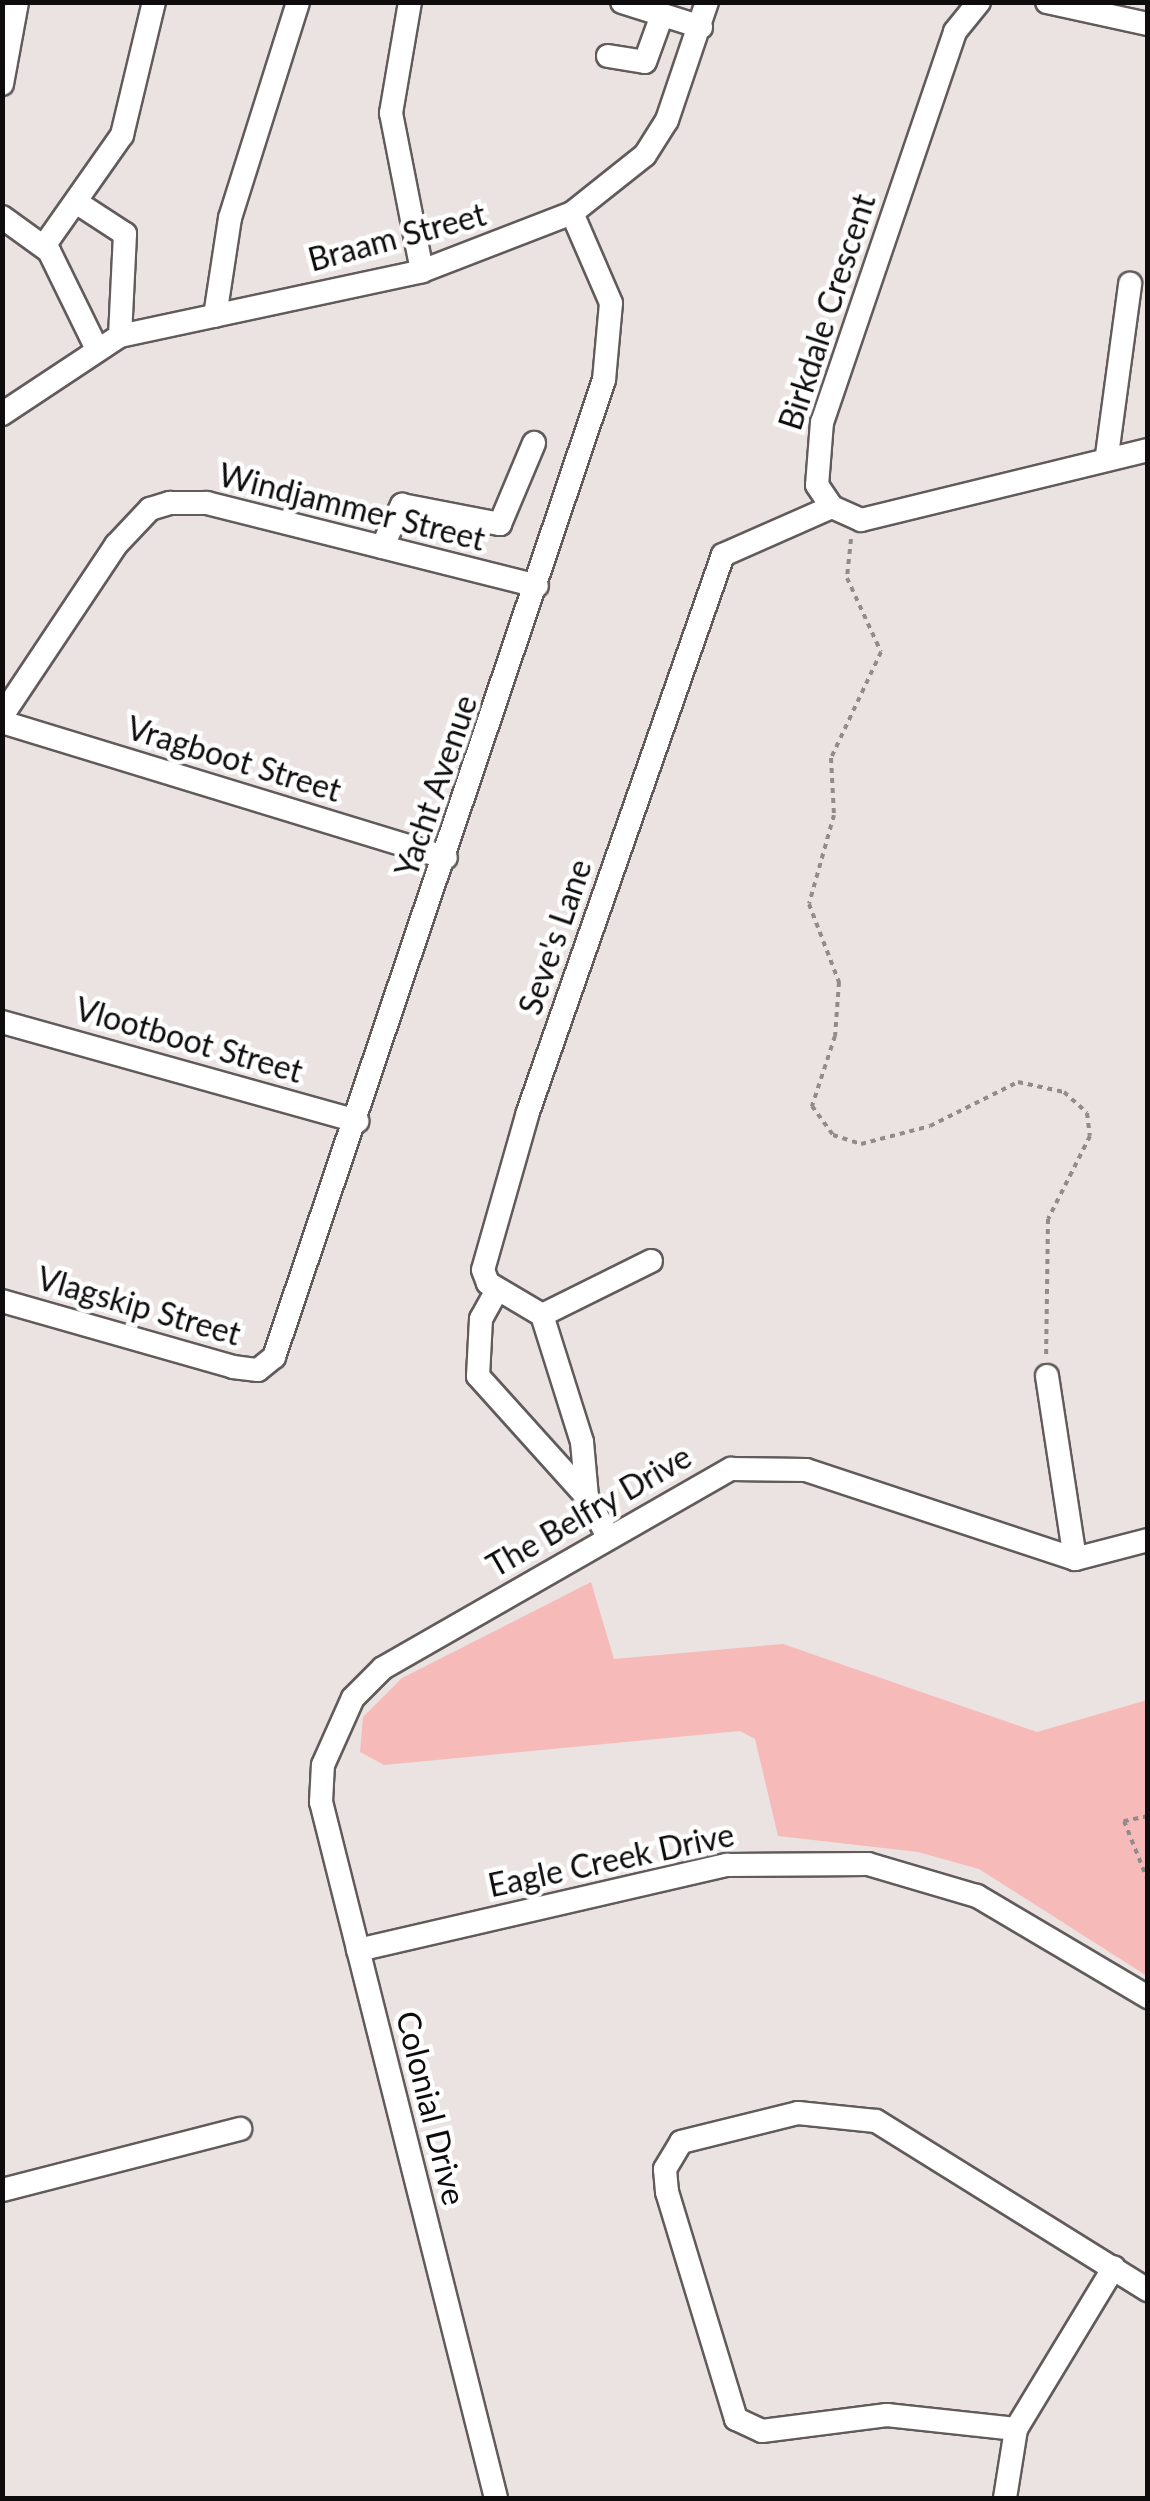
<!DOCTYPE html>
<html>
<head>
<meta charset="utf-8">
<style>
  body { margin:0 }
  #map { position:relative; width:1150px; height:2501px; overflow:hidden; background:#ebe3e2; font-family:Lato,sans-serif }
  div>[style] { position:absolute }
  .green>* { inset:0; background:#f6bbb9 }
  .path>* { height:4px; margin-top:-2px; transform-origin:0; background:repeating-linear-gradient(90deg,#918b8a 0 5px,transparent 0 10px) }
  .roads { filter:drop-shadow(2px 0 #625b5b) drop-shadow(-2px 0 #625b5b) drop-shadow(0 2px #625b5b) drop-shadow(0 -2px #625b5b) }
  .minor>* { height:22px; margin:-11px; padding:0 11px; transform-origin:11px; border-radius:11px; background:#fff }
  span { translate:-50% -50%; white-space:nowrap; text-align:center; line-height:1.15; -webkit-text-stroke:9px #fff; paint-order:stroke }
  .street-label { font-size:32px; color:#0e0c0c }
  .frame { position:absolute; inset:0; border:5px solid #0e0c0c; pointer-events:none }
</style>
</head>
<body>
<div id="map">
  <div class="green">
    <i style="clip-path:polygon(591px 1582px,614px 1659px,783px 1644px,1037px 1732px,1147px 1700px,1147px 1976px,979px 1869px,918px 1852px,778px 1836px,755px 1739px,740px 1731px,384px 1765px,360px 1752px,363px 1717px,402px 1678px)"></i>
  </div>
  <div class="path">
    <i style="left:851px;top:539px;width:39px;rotate:96deg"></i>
    <i style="left:847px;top:578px;width:81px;rotate:65.3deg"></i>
    <i style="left:881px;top:652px;width:117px;rotate:115.3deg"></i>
    <i style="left:831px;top:758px;width:57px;rotate:87deg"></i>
    <i style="left:834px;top:815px;width:92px;rotate:105.7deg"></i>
    <i style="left:809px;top:904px;width:84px;rotate:69deg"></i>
    <i style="left:839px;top:982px;width:54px;rotate:94.2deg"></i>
    <i style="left:835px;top:1036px;width:74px;rotate:108.2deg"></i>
    <i style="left:812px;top:1106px;width:36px;rotate:54deg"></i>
    <i style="left:833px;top:1135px;width:29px;rotate:18deg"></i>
    <i style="left:861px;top:1144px;width:71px;rotate:-14.6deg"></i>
    <i style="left:930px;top:1126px;width:98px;rotate:-26.6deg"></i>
    <i style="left:1018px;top:1082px;width:47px;rotate:12.3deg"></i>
    <i style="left:1064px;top:1092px;width:31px;rotate:42deg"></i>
    <i style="left:1087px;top:1113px;width:23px;rotate:83deg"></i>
    <i style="left:1090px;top:1136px;width:93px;rotate:116.8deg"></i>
    <i style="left:1048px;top:1219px;width:137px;rotate:90.8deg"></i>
    <i style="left:1148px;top:1816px;width:25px;rotate:168deg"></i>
    <i style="left:1124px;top:1821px;width:65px;rotate:68.2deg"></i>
  </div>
  <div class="roads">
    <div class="minor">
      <i style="left:410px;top:2px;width:113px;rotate:99.7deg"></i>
      <i style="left:391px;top:113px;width:161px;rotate:78.9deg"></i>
      <i style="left:622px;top:2px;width:83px;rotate:17.6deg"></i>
      <i style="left:979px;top:2px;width:38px;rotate:129deg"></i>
      <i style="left:955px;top:32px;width:412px;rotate:108.8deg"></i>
      <i style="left:822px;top:422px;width:63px;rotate:94.5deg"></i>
      <i style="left:817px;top:485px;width:27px;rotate:56deg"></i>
      <i style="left:832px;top:507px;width:32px;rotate:24deg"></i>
      <i style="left:861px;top:520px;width:295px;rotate:-13.7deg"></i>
      <i style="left:1047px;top:2px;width:103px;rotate:12.3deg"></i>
      <i style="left:608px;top:56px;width:37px;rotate:9deg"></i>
      <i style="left:645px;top:62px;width:50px;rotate:-70.1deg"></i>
      <i style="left:2px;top:84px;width:83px;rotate:-79.6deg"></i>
      <i style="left:79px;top:204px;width:55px;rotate:33.1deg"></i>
      <i style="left:125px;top:234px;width:102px;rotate:92.8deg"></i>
      <i style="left:2px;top:217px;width:58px;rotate:35.9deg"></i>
      <i style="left:49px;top:251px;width:105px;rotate:63.9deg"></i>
      <i style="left:44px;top:246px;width:136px;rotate:-54.9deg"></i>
      <i style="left:122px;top:135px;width:137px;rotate:-76.5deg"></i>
      <i style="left:215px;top:316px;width:99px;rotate:-81.3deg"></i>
      <i style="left:230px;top:218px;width:226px;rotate:-72.5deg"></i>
      <i style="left:2px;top:414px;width:141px;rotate:-33.5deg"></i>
      <i style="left:120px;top:336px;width:309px;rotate:-12.1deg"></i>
      <i style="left:422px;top:271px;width:161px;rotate:-21.1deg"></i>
      <i style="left:572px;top:213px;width:93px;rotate:-38.5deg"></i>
      <i style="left:645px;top:155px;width:41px;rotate:-57.8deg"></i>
      <i style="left:667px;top:120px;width:125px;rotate:-71.3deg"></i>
      <i style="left:1107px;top:455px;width:173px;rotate:-82.3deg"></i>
      <i style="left:382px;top:547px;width:47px;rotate:-64.5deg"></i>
      <i style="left:402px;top:505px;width:100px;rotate:11deg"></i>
      <i style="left:500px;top:524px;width:88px;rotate:-67.2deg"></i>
      <i style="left:2px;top:716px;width:206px;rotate:-56.3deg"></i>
      <i style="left:116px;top:545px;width:50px;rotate:-46.6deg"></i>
      <i style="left:150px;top:509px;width:21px;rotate:-17deg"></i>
      <i style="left:170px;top:503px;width:37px"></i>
      <i style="left:207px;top:503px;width:340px;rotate:14.1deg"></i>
      <i style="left:2px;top:722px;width:464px;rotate:17deg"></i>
      <i style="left:2px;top:1022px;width:369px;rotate:15.6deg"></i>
      <i style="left:651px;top:1261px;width:122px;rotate:153.6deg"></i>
      <i style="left:542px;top:1315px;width:63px;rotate:-149.3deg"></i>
      <i style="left:488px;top:1283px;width:14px;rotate:-111deg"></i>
      <i style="left:483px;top:1270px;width:164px;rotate:-74.1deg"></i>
      <i style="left:528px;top:1112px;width:590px;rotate:-70.71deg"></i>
      <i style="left:723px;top:555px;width:119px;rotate:-23.8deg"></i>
      <i style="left:497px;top:1290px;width:33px;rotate:119deg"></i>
      <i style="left:481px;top:1319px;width:57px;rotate:93deg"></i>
      <i style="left:478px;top:1376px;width:163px;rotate:48deg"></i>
      <i style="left:587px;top:1497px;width:43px;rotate:62.2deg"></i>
      <i style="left:2px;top:1301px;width:240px;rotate:15.9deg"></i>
      <i style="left:233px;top:1367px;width:25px;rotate:7deg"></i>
      <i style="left:258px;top:1370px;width:21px;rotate:-39deg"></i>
      <i style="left:274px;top:1357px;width:1031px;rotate:-71.34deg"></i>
      <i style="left:604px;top:380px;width:77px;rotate:-84.8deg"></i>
      <i style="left:611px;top:303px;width:98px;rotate:-113.4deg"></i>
      <i style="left:542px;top:1315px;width:133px;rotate:72.5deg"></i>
      <i style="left:582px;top:1442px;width:55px;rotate:84.8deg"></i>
      <i style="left:1047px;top:1376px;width:185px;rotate:81.3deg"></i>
      <i style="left:358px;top:1950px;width:379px;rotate:-13deg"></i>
      <i style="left:727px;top:1865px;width:141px;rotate:-0.4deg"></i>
      <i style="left:868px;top:1864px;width:114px;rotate:16.4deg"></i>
      <i style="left:977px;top:1896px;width:199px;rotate:30.6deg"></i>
      <i style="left:2px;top:2190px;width:246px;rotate:-14.4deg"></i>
      <i style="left:1016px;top:2429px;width:130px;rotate:-173.8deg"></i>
      <i style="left:887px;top:2415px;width:126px;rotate:172.7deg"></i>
      <i style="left:762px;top:2431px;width:29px;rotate:-155deg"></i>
      <i style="left:736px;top:2419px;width:237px;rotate:-106.9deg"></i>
      <i style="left:667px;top:2192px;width:23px;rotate:-95deg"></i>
      <i style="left:665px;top:2169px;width:31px;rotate:-59deg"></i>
      <i style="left:681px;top:2142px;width:121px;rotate:-13.9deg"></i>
      <i style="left:798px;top:2113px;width:78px;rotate:5.9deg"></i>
      <i style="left:876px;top:2121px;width:320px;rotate:31.9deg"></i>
      <i style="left:496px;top:2498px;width:718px;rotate:-104.11deg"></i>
      <i style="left:321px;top:1802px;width:37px;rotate:-87deg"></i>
      <i style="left:323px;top:1765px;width:73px;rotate:-65.9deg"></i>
      <i style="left:353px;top:1698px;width:42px;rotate:-45deg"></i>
      <i style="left:383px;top:1668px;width:401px;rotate:-29.8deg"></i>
      <i style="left:731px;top:1469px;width:75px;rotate:0.8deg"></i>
      <i style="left:806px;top:1470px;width:283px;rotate:18.3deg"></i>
      <i style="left:1075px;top:1559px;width:75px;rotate:-14.6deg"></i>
      <i style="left:1005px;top:2498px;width:70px;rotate:-80.9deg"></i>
      <i style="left:1016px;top:2429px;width:189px;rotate:-58.8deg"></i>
    </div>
  </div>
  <div class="street-label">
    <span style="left:397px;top:237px;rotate:-15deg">Braam Street</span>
    <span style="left:827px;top:312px;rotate:-72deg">Birkdale Crescent</span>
    <span style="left:352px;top:507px;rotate:14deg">Windjammer Street</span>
    <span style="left:234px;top:759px;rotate:17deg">Vragboot Street</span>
    <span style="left:436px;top:786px;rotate:-71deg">Yacht Avenue</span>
    <span style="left:555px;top:937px;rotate:-71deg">Seve's Lane</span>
    <span style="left:189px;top:1040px;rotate:16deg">Vlootboot Street</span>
    <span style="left:139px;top:1306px;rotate:16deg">Vlagskip Street</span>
    <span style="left:589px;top:1511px;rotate:-30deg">The Belfry Drive</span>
    <span style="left:611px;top:1860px;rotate:-12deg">Eagle Creek Drive</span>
    <span style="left:431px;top:2108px;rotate:76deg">Colonial Drive</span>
  </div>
  <div class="frame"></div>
</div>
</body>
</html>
